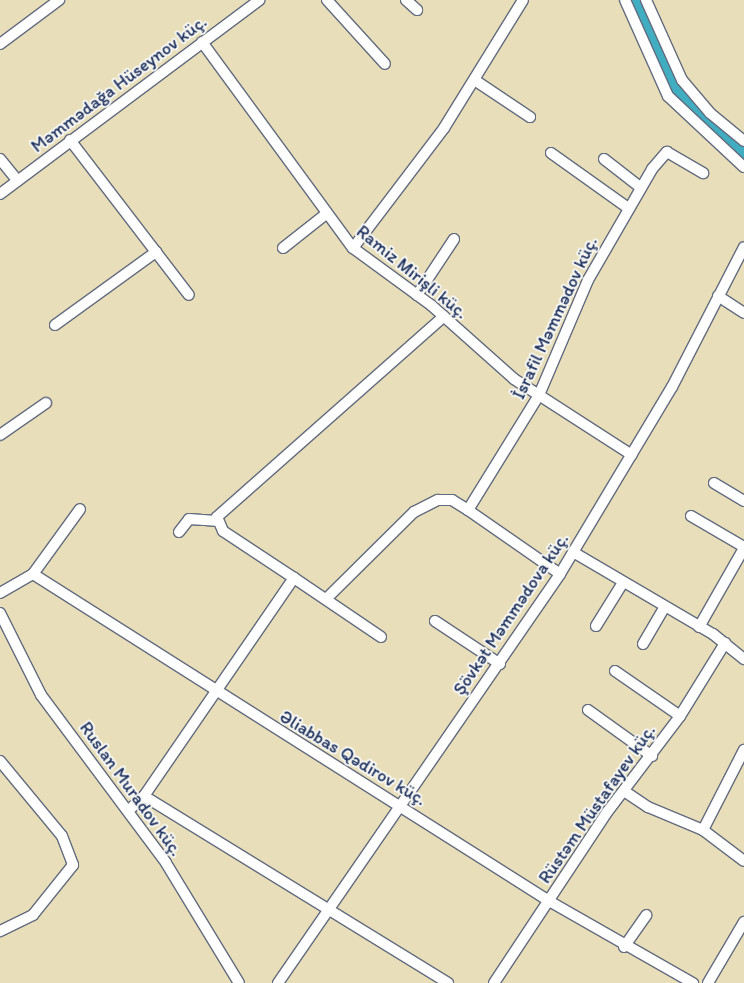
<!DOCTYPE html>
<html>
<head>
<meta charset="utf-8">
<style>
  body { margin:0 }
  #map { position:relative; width:744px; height:983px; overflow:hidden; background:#e8deb9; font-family:Itim,sans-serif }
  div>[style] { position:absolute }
  .canal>* { height:10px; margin:-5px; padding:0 5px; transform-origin:5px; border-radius:5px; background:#41adc0 }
  .roads { filter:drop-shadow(1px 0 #636c7e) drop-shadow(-1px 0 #636c7e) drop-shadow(0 1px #636c7e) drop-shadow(0 -1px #636c7e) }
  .minor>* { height:10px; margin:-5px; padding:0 5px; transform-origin:5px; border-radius:5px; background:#fff }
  span { translate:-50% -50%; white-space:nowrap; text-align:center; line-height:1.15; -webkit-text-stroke:4px #f6f6f2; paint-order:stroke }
  .street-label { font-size:18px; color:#1b2f5e }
</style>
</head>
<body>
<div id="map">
  <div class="canal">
    <i style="left:636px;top:0;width:101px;rotate:65.5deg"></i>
    <i style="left:678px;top:92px;width:91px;rotate:43.2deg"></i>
  </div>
  <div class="roads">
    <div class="minor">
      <i style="left:327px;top:0;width:86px;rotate:47.8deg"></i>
      <i style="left:406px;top:0;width:15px;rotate:42deg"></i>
      <i style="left:625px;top:0;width:105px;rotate:65.9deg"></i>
      <i style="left:668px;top:96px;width:104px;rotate:43.1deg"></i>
      <i style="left:646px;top:0;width:88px;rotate:65.8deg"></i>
      <i style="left:682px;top:80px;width:43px;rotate:49.7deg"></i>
      <i style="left:710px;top:113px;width:44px;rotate:39.5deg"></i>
      <i style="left:202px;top:42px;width:255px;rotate:53.8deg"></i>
      <i style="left:353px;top:248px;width:97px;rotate:36.2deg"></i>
      <i style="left:431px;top:305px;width:111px;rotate:41.7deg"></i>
      <i style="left:514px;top:379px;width:140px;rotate:32.8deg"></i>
      <i style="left:0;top:44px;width:74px;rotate:-36.7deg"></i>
      <i style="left:476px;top:81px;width:65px;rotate:33.7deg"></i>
      <i style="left:70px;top:140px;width:195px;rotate:52.5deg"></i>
      <i style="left:551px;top:153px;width:95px;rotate:35.5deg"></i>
      <i style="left:0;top:159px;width:28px;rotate:51deg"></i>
      <i style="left:604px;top:159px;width:46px;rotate:37.9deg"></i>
      <i style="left:0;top:194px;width:324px;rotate:-36.8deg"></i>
      <i style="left:283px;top:248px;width:55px;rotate:-38.3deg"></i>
      <i style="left:353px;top:248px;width:151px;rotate:-52.8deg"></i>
      <i style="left:444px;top:128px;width:150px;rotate:-58.3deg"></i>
      <i style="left:417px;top:295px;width:67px;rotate:-56.5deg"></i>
      <i style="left:718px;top:296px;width:31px;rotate:33deg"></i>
      <i style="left:55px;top:325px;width:125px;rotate:-35.9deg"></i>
      <i style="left:0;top:435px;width:56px;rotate:-34.8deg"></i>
      <i style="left:714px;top:483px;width:35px;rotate:31deg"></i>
      <i style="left:468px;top:510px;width:135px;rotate:-58.3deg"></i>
      <i style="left:539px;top:395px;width:125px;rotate:-66.9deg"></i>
      <i style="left:588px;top:280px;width:128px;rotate:-60deg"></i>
      <i style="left:652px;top:169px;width:23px;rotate:-49deg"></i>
      <i style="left:667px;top:152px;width:42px;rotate:30.3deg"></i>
      <i style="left:691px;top:516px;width:61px;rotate:30.3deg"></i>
      <i style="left:179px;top:532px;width:16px;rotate:-52deg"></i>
      <i style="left:189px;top:519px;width:27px;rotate:4deg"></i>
      <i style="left:573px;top:552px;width:162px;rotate:30.4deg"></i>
      <i style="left:713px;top:634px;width:40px;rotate:39deg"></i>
      <i style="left:33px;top:574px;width:80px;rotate:-54.1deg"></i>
      <i style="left:294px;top:578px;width:105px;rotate:34.1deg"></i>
      <i style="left:0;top:593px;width:38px;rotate:-30deg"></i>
      <i style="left:33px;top:574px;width:611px;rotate:32.36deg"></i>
      <i style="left:549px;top:901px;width:166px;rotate:29.7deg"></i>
      <i style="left:326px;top:599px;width:124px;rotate:-44.7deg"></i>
      <i style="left:414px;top:512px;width:27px;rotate:-27deg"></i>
      <i style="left:438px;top:500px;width:14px"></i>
      <i style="left:452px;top:500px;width:19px;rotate:32deg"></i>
      <i style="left:468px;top:510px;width:112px;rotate:34.8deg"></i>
      <i style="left:0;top:613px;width:92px;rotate:63.4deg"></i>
      <i style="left:41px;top:695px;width:209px;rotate:53.3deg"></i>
      <i style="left:166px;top:863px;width:140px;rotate:58.7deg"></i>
      <i style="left:435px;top:621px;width:78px;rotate:33.5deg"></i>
      <i style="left:596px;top:626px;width:49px;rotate:-58.2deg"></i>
      <i style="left:699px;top:627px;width:91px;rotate:-60.3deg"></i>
      <i style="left:643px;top:644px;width:42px;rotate:-59.7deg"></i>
      <i style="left:615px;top:671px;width:79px;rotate:34.7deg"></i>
      <i style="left:588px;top:710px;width:79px;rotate:35.7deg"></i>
      <i style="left:0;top:761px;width:97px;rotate:50.4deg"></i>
      <i style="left:62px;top:836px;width:31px;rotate:69deg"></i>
      <i style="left:73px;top:865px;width:64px;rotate:128.7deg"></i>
      <i style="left:33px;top:915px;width:37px;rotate:154deg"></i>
      <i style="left:624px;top:791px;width:29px;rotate:34deg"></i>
      <i style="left:648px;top:807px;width:60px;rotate:22.7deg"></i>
      <i style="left:703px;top:830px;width:51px;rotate:37.1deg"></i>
      <i style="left:144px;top:796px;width:357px;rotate:31.6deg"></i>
      <i style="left:128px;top:811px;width:22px;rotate:-43deg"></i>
      <i style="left:144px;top:796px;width:265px;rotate:-55.5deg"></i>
      <i style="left:294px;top:578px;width:85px;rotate:-146.5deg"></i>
      <i style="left:223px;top:531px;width:15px;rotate:-113deg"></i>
      <i style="left:217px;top:517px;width:303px;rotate:-41.5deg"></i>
      <i style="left:703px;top:830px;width:90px;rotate:-62.9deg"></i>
      <i style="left:624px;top:947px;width:39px;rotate:-55deg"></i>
      <i style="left:278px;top:983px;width:497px;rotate:-55.4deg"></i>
      <i style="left:560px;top:574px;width:218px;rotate:-59.1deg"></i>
      <i style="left:672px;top:387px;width:157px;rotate:-62.8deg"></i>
      <i style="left:494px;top:983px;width:206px;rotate:-56.5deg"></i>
      <i style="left:608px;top:811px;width:119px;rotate:-52.8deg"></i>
      <i style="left:680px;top:716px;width:86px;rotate:-58.3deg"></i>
      <i style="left:708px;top:983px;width:71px;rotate:-59.5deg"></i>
    </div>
  </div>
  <div class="street-label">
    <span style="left:119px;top:84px;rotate:-37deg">Məmmədağa Hüseynov küç.</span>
    <span style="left:412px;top:272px;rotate:39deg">Ramiz Mirişli küç.</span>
    <span style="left:555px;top:318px;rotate:-65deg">İsrafil Məmmədov küç.</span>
    <span style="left:511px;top:614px;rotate:-56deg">Şövkət Məmmədova küç.</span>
    <span style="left:353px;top:758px;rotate:31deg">Əliabbas Qədirov küç.</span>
    <span style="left:131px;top:789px;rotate:54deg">Ruslan Muradov küç.</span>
    <span style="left:597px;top:804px;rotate:-55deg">Rüstəm Müstafayev küç.</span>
  </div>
</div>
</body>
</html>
